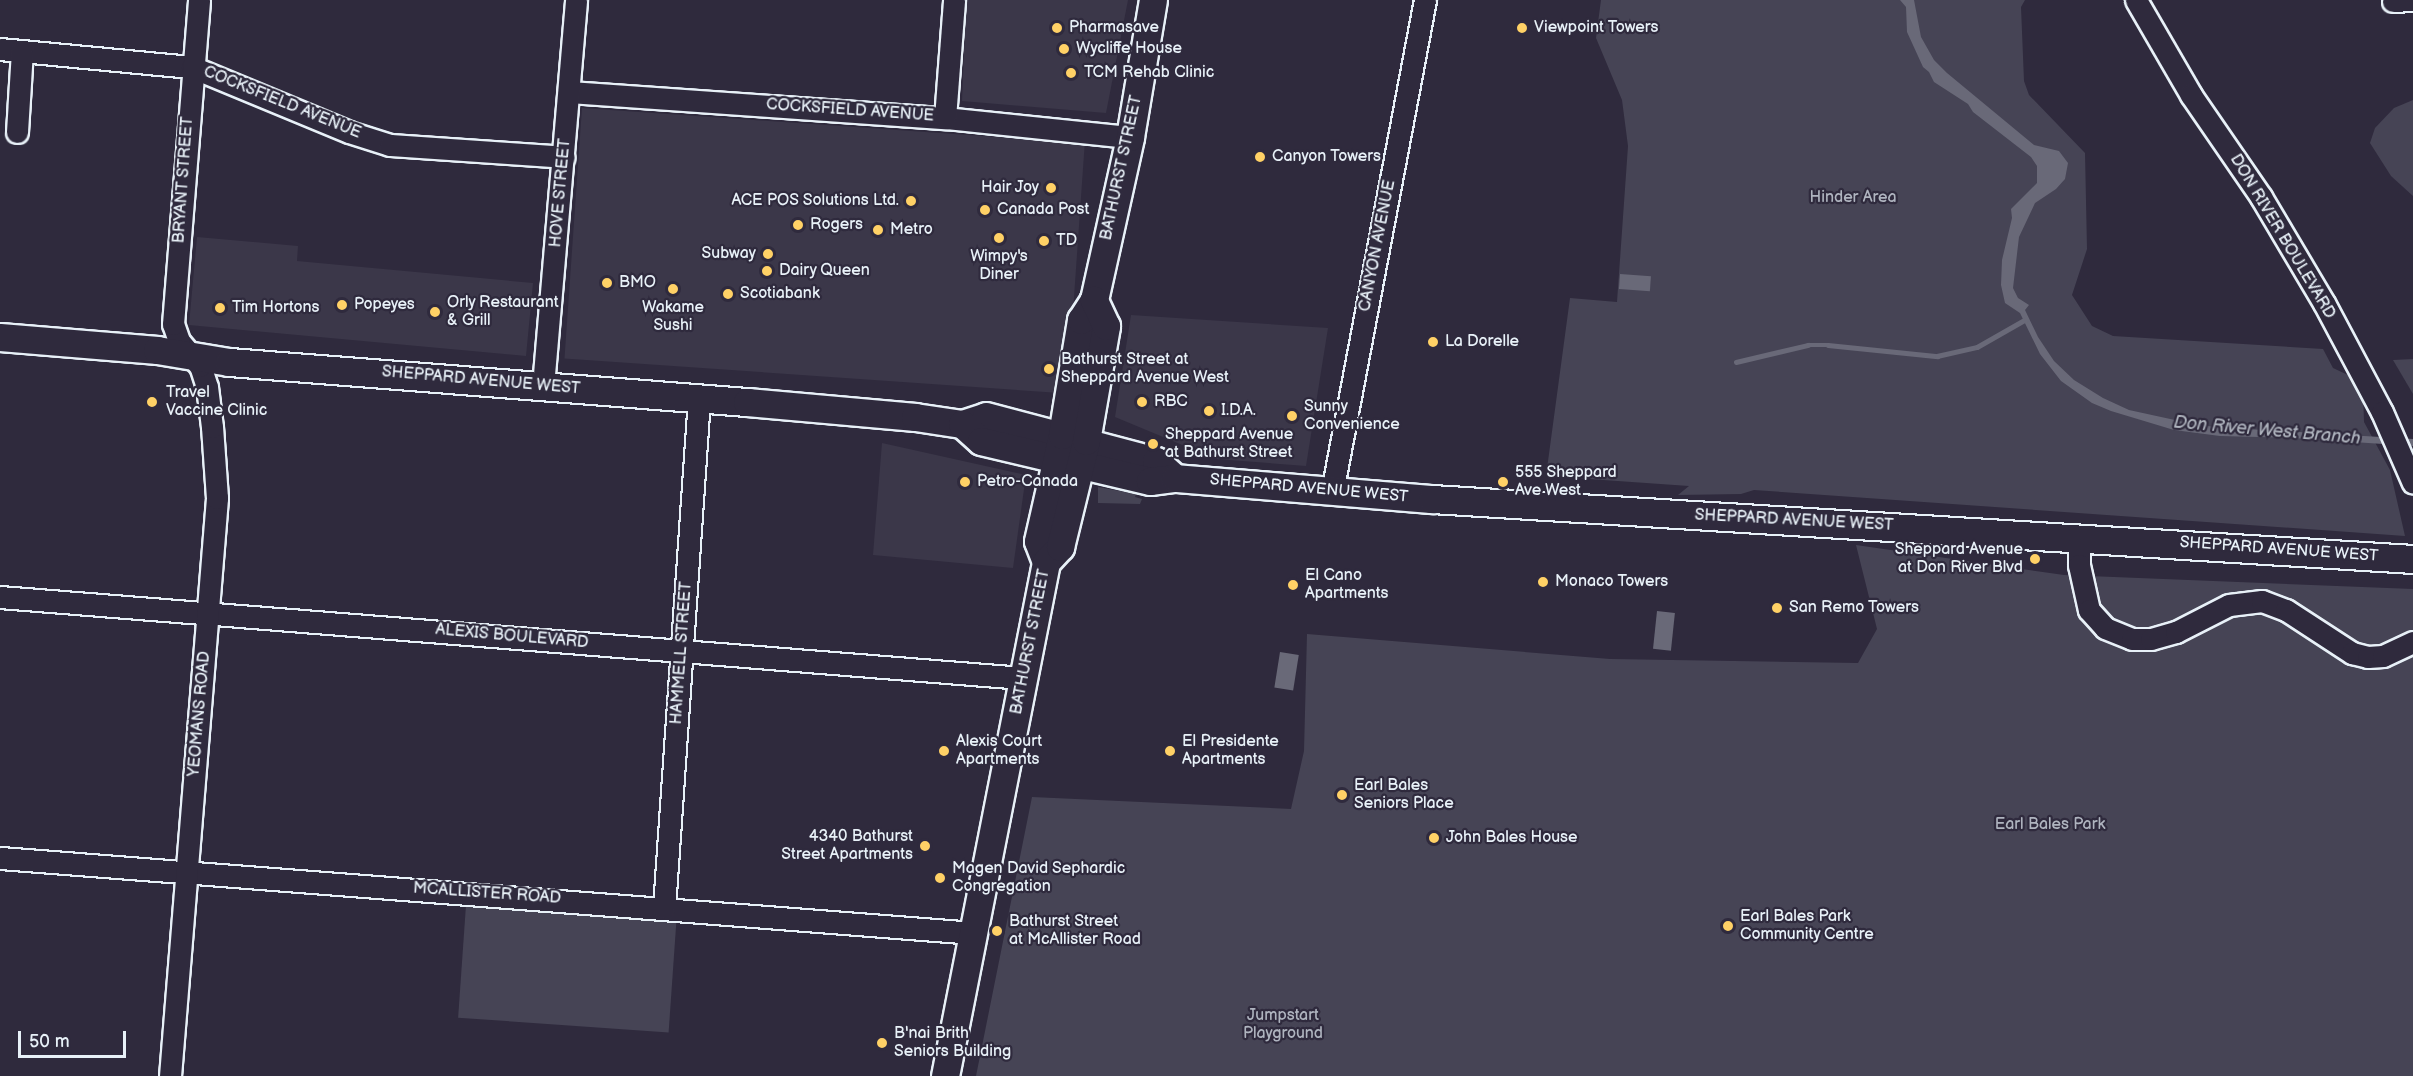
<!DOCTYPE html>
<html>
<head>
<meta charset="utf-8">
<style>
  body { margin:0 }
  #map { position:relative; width:2413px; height:1076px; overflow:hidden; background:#2f2a3d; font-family:"Balsamiq Sans",sans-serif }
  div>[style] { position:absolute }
  .built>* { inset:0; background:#3b3749; transform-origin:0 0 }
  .green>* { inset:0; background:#464455; transform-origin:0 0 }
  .water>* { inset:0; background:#696978; transform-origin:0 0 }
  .stream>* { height:4.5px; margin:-2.25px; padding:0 2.25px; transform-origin:2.25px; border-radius:2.25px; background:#696978 }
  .roads { filter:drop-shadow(2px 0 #e8f1f8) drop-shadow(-2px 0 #e8f1f8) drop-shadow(0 2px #e8f1f8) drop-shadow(0 -2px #e8f1f8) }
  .minor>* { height:21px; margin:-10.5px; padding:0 10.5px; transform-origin:10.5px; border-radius:10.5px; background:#2f2a3d }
  .major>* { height:27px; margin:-13.5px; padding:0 13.5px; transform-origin:13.5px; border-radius:13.5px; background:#2f2a3d }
  .dots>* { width:16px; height:16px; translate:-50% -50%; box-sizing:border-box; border:3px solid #2f2a3d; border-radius:50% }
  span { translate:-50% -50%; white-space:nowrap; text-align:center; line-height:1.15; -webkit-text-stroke:4.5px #2f2a3d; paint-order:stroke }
  .poi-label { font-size:16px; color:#e8f1f8 }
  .left { translate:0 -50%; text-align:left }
  .right { translate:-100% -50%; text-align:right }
  .street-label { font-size:16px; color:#e8f1f8 }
  .park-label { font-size:16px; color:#afb4bf }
  .water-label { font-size:18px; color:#afb4be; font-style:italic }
  .scale { position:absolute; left:18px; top:1031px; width:108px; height:27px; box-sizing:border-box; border:3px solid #e8f1f8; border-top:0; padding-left:8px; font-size:18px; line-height:21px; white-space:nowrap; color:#e8f1f8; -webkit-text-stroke:4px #2f2a3d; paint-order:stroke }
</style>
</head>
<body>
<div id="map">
  <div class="built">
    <i style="clip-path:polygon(966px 0,1128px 0,1106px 113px,962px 101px)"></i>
    <i style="left:582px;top:108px;width:504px;height:251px;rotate:4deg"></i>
    <i style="clip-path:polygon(197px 237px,298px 246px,297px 261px,533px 283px,526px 356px,189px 325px)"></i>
    <i style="clip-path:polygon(1131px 315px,1328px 328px,1306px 466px,1216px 459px,1115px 417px)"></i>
    <i style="clip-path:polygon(882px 443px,1026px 475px,1013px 568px,873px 555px)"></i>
  </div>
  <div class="green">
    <i style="clip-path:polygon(1601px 0,2025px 0,2021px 7px,2024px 81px,2029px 95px,2085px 153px,2087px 249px,2072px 295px,2092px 326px,2113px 336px,2323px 349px,2333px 368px,2348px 375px,2363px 391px,2364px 422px,2390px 470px,2405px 536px,1754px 490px,1741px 494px,1678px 495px,1689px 486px,1546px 476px,1570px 298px,1617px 302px,1628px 146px,1622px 100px,1596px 38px)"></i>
    <i style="clip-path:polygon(2413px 100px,2413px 196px,2391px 176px,2370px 143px,2375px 128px,2394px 108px)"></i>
    <i style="clip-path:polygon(2413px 359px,2413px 394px,2393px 360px)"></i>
    <i style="clip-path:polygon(1098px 487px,1136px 494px,1135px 497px,1142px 499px,1140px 504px,1098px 503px)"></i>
    <i style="clip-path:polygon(1856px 545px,2064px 575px,2413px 589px,2413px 1076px,976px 1076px,1032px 797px,1291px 809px,1304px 751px,1307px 634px,1610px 659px,1858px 663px,1877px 629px)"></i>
    <i style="left:466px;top:905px;width:211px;height:113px;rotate:4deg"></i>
  </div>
  <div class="water">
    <i style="clip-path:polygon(1900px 0,1914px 0,1921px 37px,1934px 60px,1947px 73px,2034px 145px,2059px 151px,2068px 163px,2065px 179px,2056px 189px,2035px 203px,2019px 237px,2013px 288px,2018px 298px,2029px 305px,2025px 310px,2038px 337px,2054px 361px,2074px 380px,2103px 398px,2129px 410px,2184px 422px,2214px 427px,2413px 439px,2413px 446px,2293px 438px,2220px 436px,2174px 430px,2111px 411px,2092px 403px,2061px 381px,2040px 354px,2020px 313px,2005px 303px,2001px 285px,2002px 260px,2012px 218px,2011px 209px,2037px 183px,2037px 166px,2031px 157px,1973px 112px,1968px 104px,1934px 82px,1929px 72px,1923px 67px,1907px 32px,1906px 7px)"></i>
    <i style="left:1620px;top:274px;width:31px;height:15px;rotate:4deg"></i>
    <i style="left:1657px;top:611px;width:18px;height:38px;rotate:6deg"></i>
    <i style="left:1280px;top:652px;width:19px;height:36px;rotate:9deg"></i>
  </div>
  <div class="stream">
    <i style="left:1736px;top:362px;width:74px;rotate:-13.3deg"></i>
    <i style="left:1808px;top:345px;width:20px"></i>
    <i style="left:1828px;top:345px;width:110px;rotate:5.8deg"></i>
    <i style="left:1937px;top:356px;width:41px;rotate:-12.7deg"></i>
    <i style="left:1977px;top:347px;width:56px;rotate:-29.7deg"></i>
  </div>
  <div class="roads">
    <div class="minor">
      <i style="left:2136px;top:0;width:110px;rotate:59.9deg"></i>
      <i style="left:2191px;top:95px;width:124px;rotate:55.5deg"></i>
      <i style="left:2261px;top:197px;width:123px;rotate:59.3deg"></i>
      <i style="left:2324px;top:303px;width:123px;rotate:62deg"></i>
      <i style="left:2382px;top:412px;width:77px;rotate:66.4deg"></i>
      <i style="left:2393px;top:1px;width:19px;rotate:-3deg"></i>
      <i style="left:0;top:49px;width:193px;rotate:5.4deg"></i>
      <i style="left:192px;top:67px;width:170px;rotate:22.5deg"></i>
      <i style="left:349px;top:132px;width:43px;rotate:17.6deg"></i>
      <i style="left:390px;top:145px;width:174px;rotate:3.9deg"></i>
      <i style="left:569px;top:92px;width:377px;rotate:4deg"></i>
      <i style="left:945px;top:118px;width:186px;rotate:5.9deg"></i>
      <i style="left:945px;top:118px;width:118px;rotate:-85.6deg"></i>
      <i style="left:17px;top:132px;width:81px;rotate:-86.5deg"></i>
      <i style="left:543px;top:386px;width:387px;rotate:-85.1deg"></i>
      <i style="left:1332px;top:492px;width:501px;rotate:-79.3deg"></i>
      <i style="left:2079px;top:537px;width:28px;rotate:90deg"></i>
      <i style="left:2079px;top:565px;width:46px;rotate:77.5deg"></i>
      <i style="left:2089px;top:610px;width:24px;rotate:48deg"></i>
      <i style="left:2105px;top:628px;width:29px;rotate:22deg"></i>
      <i style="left:2132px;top:639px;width:19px"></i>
      <i style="left:2151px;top:639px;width:26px;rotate:-16deg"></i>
      <i style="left:2176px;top:632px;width:59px;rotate:-27deg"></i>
      <i style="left:2229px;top:605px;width:33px;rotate:-7deg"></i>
      <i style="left:2262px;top:601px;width:26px;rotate:21deg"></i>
      <i style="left:2286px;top:610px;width:79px;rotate:33.1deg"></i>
      <i style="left:2352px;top:653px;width:16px;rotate:14deg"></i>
      <i style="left:2368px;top:657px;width:15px;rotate:-4deg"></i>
      <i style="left:2383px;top:656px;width:33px;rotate:-25deg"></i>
      <i style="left:0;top:597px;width:1026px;rotate:4.53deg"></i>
      <i style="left:0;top:858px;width:977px;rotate:4.4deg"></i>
      <i style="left:664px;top:908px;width:511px;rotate:-86.07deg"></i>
      <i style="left:170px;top:1076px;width:580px;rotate:-85.35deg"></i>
      <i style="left:217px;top:498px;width:71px;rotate:-94deg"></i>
      <i style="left:212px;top:427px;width:40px;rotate:-97.1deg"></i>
      <i style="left:207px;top:387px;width:22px;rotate:-108deg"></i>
      <i style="left:200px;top:366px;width:33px;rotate:-130deg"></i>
      <i style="left:179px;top:341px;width:18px;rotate:-109deg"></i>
      <i style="left:173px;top:324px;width:325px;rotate:-85.4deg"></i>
    </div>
    <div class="major">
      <i style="left:0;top:337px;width:158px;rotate:4.7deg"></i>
      <i style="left:157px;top:350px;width:73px;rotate:9.5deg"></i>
      <i style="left:229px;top:362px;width:520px;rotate:4.42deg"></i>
      <i style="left:747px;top:402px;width:169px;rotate:5.1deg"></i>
      <i style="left:915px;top:417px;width:48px;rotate:8.5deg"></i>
      <i style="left:962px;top:424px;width:25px;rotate:-18deg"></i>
      <i style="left:986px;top:416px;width:176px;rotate:14.8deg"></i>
      <i style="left:1156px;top:461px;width:25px;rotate:42deg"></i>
      <i style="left:962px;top:424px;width:25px;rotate:42deg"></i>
      <i style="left:981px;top:441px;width:174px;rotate:13.3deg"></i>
      <i style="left:1150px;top:481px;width:25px;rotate:-7deg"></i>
      <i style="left:1175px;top:478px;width:258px;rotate:4.7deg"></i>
      <i style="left:1432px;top:499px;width:983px;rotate:3.5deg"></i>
      <i style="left:1046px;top:562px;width:22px;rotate:-111deg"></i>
      <i style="left:1038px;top:541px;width:109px;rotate:-77.2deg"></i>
      <i style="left:1062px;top:435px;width:117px;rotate:-80.6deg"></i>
      <i style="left:1081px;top:320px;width:24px;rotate:-57deg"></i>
      <i style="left:1094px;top:300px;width:167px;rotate:-77.5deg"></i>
      <i style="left:1130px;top:137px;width:139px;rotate:-80.5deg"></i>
      <i style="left:945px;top:1076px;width:524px;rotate:-78.88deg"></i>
      <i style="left:1046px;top:562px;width:21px;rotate:-47deg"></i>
      <i style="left:1060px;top:547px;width:109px;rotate:-76.2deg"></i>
      <i style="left:1086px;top:441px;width:117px;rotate:-80.1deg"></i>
      <i style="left:1106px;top:326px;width:29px;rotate:-115deg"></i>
    </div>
  </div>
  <div class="dots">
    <i style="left:1057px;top:28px;background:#ffd166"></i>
    <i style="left:1522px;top:28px;background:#ffd166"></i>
    <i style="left:1064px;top:49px;background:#ffd166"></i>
    <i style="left:1071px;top:73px;background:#ffd166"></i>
    <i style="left:1260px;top:157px;background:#ffd166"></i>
    <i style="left:1051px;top:188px;background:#ffd166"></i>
    <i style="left:911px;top:201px;background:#ffd166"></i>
    <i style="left:985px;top:210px;background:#ffd166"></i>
    <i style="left:798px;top:225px;background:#ffd166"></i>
    <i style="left:878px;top:230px;background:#ffd166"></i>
    <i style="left:999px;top:238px;background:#ffd166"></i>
    <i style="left:1044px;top:241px;background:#ffd166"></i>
    <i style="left:768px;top:254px;background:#ffd166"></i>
    <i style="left:767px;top:271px;background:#ffd166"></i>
    <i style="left:607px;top:283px;background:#ffd166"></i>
    <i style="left:673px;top:289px;background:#ffd166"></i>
    <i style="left:728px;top:294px;background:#ffd166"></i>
    <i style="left:342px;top:305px;background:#ffd166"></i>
    <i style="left:220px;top:308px;background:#ffd166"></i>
    <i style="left:435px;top:312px;background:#ffd166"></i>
    <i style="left:1433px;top:342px;background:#ffd166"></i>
    <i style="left:1049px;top:369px;background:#ffd166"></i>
    <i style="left:152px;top:402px;background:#ffd166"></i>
    <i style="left:1142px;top:402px;background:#ffd166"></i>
    <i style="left:1209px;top:411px;background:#ffd166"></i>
    <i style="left:1292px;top:416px;background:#ffd166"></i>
    <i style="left:1153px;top:444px;background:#ffd166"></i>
    <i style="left:965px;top:482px;background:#ffd166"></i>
    <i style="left:1503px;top:482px;background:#ffd166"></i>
    <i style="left:2035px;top:559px;background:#ffd166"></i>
    <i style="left:1543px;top:582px;background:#ffd166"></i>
    <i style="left:1293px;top:585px;background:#ffd166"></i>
    <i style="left:1777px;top:608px;background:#ffd166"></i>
    <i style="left:944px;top:751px;background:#ffd166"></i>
    <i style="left:1170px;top:751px;background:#ffd166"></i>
    <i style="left:1342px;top:795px;background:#ffd166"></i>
    <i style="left:1434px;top:838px;background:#ffd166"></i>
    <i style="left:925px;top:846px;background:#ffd166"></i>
    <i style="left:940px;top:878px;background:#ffd166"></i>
    <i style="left:1728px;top:926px;background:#ffd166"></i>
    <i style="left:997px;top:931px;background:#ffd166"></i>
    <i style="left:882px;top:1043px;background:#ffd166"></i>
  </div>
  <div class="poi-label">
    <span class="left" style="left:1069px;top:28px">Pharmasave</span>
    <span class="left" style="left:1534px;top:28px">Viewpoint Towers</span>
    <span class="left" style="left:1076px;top:49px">Wycliffe House</span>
    <span class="left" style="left:1084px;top:73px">TCM Rehab Clinic</span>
    <span class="left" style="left:1272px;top:157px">Canyon Towers</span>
    <span class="right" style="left:1039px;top:188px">Hair Joy</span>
    <span class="right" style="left:899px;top:201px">ACE POS Solutions Ltd.</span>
    <span class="left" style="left:997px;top:210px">Canada Post</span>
    <span class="left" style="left:810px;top:225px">Rogers</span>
    <span class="left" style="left:890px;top:230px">Metro</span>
    <span class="left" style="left:1056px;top:241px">TD</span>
    <span class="right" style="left:756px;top:254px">Subway</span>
    <span style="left:999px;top:266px">Wimpy's<br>Diner</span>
    <span class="left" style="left:779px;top:271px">Dairy Queen</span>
    <span class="left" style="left:619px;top:283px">BMO</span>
    <span class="left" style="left:740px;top:294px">Scotiabank</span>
    <span class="left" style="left:447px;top:312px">Orly Restaurant<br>&amp; Grill</span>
    <span class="left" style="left:354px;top:305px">Popeyes</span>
    <span class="left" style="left:232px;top:308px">Tim Hortons</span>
    <span style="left:673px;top:317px">Wakame<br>Sushi</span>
    <span class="left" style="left:1445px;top:342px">La Dorelle</span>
    <span class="left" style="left:1061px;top:369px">Bathurst Street at<br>Sheppard Avenue West</span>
    <span class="left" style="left:166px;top:402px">Travel<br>Vaccine Clinic</span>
    <span class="left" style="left:1154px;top:402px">RBC</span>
    <span class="left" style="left:1304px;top:416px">Sunny<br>Convenience</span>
    <span class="left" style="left:1221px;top:411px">I.D.A.</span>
    <span class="left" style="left:1165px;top:444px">Sheppard Avenue<br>at Bathurst Street</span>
    <span class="left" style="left:1515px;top:482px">555 Sheppard<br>Ave West</span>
    <span class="left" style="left:977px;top:482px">Petro-Canada</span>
    <span class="right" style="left:2023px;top:559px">Sheppard Avenue<br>at Don River Blvd</span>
    <span class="left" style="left:1305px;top:585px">El Cano<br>Apartments</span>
    <span class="left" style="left:1555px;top:582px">Monaco Towers</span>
    <span class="left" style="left:1789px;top:608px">San Remo Towers</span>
    <span class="left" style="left:956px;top:751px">Alexis Court<br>Apartments</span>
    <span class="left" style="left:1182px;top:751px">El Presidente<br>Apartments</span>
    <span class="left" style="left:1354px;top:795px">Earl Bales<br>Seniors Place</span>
    <span class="right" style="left:913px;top:846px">4340 Bathurst<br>Street Apartments</span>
    <span class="left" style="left:1446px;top:838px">John Bales House</span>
    <span class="left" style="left:952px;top:878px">Magen David Sephardic<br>Congregation</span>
    <span class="left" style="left:1740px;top:926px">Earl Bales Park<br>Community Centre</span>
    <span class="left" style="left:1009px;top:931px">Bathurst Street<br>at McAllister Road</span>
    <span class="left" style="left:894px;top:1043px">B'nai Brith<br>Seniors Building</span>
  </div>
  <div class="street-label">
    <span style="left:282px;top:103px;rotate:22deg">COCKSFIELD AVENUE</span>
    <span style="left:850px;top:111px;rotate:4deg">COCKSFIELD AVENUE</span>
    <span style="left:1122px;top:168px;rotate:-78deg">BATHURST STREET</span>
    <span style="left:184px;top:180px;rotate:-86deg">BRYANT STREET</span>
    <span style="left:561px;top:193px;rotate:-85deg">HOVE STREET</span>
    <span style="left:2282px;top:237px;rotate:59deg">DON RIVER BOULEVARD</span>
    <span style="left:1378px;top:246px;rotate:-79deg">CANYON AVENUE</span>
    <span style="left:481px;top:381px;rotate:5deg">SHEPPARD AVENUE WEST</span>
    <span style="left:1309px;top:489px;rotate:5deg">SHEPPARD AVENUE WEST</span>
    <span style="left:1794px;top:521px;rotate:3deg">SHEPPARD AVENUE WEST</span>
    <span style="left:2279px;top:550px;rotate:4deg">SHEPPARD AVENUE WEST</span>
    <span style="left:512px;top:637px;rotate:5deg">ALEXIS BOULEVARD</span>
    <span style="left:1031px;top:642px;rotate:-79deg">BATHURST STREET</span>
    <span style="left:682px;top:653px;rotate:-86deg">HAMMELL STREET</span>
    <span style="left:200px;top:714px;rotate:-85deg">YEOMANS ROAD</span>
    <span style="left:487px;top:894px;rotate:4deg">MCALLISTER ROAD</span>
  </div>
  <div class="park-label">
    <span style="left:1853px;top:198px">Hinder Area</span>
    <span style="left:2050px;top:825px">Earl Bales Park</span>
    <span style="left:1283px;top:1025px">Jumpstart<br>Playground</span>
  </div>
  <div class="water-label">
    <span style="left:2267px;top:431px;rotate:5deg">Don River West Branch</span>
  </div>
  <div class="scale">50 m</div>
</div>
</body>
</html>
